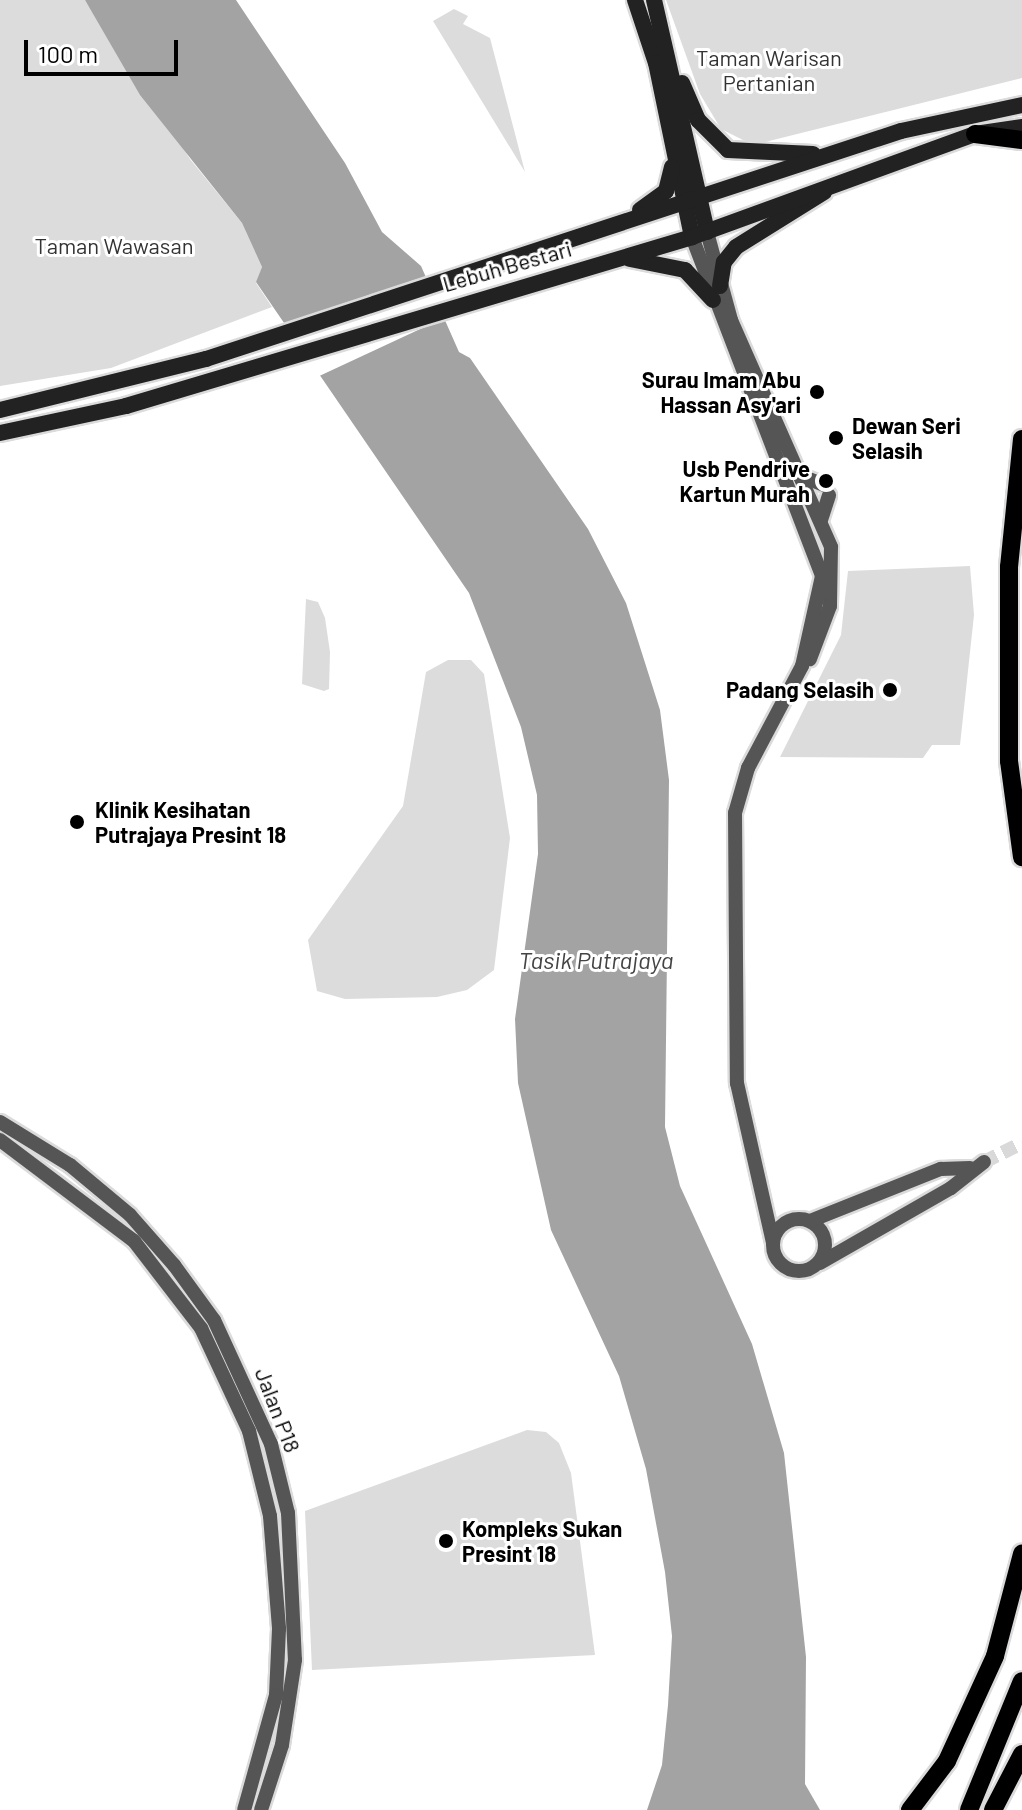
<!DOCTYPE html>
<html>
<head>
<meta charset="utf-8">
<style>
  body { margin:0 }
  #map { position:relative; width:1022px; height:1810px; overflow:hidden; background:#fff; font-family:Barlow,sans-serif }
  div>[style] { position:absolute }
  .green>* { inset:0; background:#dcdcdc }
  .water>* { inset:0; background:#a3a3a3 }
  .pier>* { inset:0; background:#fff; transform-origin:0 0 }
  .tertiary-tunnel>* { height:14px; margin-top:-7px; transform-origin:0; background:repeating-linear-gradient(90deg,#d9d9d9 0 14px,transparent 0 21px) }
  .roads { filter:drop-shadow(2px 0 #dbdbdb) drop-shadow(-2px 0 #dbdbdb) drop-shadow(0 2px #dbdbdb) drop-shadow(0 -2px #dbdbdb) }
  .tertiary>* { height:14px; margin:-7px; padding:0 7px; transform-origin:7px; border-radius:7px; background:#555 }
  .tertiary>.ring { margin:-7px; padding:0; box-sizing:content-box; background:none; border:14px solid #555; border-radius:50% }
  .secondary>* { height:16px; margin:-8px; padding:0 8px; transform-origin:8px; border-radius:8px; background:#222 }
  .primary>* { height:18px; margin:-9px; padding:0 9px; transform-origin:9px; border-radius:9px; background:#000 }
  .dots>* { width:22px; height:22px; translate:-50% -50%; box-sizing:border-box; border:4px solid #fff; border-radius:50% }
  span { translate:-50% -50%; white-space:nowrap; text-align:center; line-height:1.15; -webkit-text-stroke:6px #fff; paint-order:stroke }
  .park-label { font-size:22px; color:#333 }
  .street-label { font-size:22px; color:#000 }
  .poi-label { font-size:22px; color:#000; font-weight:700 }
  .right { translate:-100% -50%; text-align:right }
  .left { translate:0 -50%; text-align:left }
  .water-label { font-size:24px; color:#444; font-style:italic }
  .scale { position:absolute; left:24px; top:40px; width:154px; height:36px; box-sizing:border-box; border:4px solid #000; border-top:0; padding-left:10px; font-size:24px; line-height:28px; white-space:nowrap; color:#000; -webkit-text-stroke:6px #fff; paint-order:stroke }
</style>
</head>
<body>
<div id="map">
  <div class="green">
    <i style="clip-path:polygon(0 0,85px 0,190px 159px,242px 223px,262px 267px,256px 283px,272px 307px,111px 368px,0 386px)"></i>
    <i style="clip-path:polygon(666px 0,1022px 0,1022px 78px,753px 145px,721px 129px,700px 94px)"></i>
    <i style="clip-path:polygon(454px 9px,468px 16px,463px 24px,490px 38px,525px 172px,433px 21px)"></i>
    <i style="clip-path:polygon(970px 566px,974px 615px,960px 745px,932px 745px,923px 758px,780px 757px,841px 635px,848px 571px)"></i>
    <i style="clip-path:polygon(306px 599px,318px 602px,325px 618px,330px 652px,329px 689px,324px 691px,302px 684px)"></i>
    <i style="clip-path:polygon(448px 660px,471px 660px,484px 674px,510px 838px,494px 970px,467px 990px,437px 997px,345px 999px,317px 991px,308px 940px,403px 806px,426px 672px)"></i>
    <i style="clip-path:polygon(527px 1430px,546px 1432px,559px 1443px,571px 1473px,595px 1655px,312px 1670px,305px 1511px)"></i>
  </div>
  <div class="water">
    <i style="clip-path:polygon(85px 0,236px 0,345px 163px,382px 232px,421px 266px,459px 352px,470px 358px,588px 529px,626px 603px,660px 710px,669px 780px,665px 1127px,680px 1186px,752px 1344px,784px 1453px,806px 1657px,805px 1784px,820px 1810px,647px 1810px,662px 1765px,668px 1705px,672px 1636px,665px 1572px,646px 1469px,619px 1376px,551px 1230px,518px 1083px,515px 1019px,538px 854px,537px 795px,521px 727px,469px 593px,256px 282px,262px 267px,242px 223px,140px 95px)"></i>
  </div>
  <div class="pier">
    <i style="left:430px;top:277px;width:43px;height:157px;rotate:65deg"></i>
  </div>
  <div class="tertiary-tunnel">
    <i style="left:984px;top:1162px;width:42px;rotate:-26.6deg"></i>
  </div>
  <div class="roads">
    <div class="tertiary">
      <i style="left:707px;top:232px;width:91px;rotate:74.7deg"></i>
      <i style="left:731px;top:320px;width:248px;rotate:66.2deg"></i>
      <i style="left:831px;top:547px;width:59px;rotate:91deg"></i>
      <i style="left:830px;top:606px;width:57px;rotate:110.7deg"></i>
      <i style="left:692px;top:237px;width:363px;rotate:69deg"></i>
      <i style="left:822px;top:576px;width:92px;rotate:102.5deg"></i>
      <i style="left:802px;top:666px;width:115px;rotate:117.9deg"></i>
      <i style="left:748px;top:768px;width:47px;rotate:106.1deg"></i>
      <i style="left:735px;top:813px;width:270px;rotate:89.6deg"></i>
      <i style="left:737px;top:1083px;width:164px;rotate:77.3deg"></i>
      <i style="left:799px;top:475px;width:27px;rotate:22deg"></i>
      <i style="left:821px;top:520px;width:26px;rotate:-72deg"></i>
      <i style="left:0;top:1122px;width:82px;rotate:31.6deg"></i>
      <i style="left:70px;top:1165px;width:78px;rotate:39.8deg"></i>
      <i style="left:130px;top:1215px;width:67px;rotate:48.7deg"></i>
      <i style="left:174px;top:1265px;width:68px;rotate:54deg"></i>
      <i style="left:214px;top:1320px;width:136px;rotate:65.3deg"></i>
      <i style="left:271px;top:1444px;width:71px;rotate:76.2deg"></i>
      <i style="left:288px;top:1513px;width:147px;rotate:87.3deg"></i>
      <i style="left:295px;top:1660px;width:86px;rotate:98.7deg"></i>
      <i style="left:282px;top:1745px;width:68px;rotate:107.9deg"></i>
      <i style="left:0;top:1140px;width:168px;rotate:37deg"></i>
      <i style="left:134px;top:1241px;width:110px;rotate:52.4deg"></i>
      <i style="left:201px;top:1328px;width:114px;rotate:65deg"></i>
      <i style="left:249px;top:1431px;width:88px;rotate:76.1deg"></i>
      <i style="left:270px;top:1516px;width:113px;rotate:85.4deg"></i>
      <i style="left:279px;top:1629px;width:66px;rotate:92.6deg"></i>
      <i style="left:276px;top:1695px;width:119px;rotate:105.5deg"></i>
      <i class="ring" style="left:773px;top:1219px;width:38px;height:38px"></i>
      <i style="left:810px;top:1221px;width:141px;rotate:-21.7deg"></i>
      <i style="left:941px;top:1169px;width:29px;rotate:-2deg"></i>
      <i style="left:820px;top:1263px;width:151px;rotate:-29.8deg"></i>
      <i style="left:951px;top:1188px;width:42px;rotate:-38.2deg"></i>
    </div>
    <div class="secondary">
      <i style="left:635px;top:0;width:66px;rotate:71.6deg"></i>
      <i style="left:656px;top:63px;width:178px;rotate:78.3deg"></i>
      <i style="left:654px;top:0;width:238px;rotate:77.1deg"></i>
      <i style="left:682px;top:83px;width:40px;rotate:66.6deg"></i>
      <i style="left:698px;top:120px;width:42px;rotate:45deg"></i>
      <i style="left:728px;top:150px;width:85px;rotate:2.7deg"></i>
      <i style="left:640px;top:210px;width:32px;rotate:-36deg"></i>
      <i style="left:666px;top:191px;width:25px;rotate:-76deg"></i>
      <i style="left:630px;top:259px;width:56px;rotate:11.3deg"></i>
      <i style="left:685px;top:270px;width:41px;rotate:47deg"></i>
      <i style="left:720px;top:286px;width:24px;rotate:-81deg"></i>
      <i style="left:724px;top:262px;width:19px;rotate:-51deg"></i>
      <i style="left:736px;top:247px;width:104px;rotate:-32deg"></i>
      <i style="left:0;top:410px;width:212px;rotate:-13.9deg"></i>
      <i style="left:206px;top:359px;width:731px;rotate:-18.16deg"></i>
      <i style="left:901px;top:131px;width:124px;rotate:-12.1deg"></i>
      <i style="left:0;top:433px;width:129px;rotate:-12.1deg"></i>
      <i style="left:126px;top:406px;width:591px;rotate:-16.62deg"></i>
      <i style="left:692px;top:237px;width:301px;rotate:-20deg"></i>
      <i style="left:975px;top:134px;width:48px;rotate:-8.5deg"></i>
    </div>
    <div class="primary">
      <i style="left:975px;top:134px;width:47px;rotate:7.3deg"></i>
      <i style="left:1022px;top:439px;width:129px;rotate:95.8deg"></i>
      <i style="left:1009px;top:567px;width:194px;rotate:90deg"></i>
      <i style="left:1009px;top:761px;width:97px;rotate:82.3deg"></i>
      <i style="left:910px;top:1810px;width:61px;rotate:-52.9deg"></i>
      <i style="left:947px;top:1761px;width:115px;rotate:-65.4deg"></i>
      <i style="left:995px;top:1656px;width:106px;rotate:-75.2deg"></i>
      <i style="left:969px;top:1810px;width:139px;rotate:-67.7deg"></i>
      <i style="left:993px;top:1810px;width:63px;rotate:-62.6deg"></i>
    </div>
  </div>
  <div class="dots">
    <i style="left:817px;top:392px;background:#000"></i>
    <i style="left:836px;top:438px;background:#000"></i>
    <i style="left:826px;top:481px;background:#000"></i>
    <i style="left:890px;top:690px;background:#000"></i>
    <i style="left:77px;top:822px;background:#000"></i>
    <i style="left:446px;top:1541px;background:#000"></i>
  </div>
  <div class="park-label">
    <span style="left:769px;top:70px">Taman Warisan<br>Pertanian</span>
    <span style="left:114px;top:246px">Taman Wawasan</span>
  </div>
  <div class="street-label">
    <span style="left:507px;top:266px;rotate:-16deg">Lebuh Bestari</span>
    <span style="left:278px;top:1410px;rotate:69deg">Jalan P18</span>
  </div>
  <div class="poi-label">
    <span class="right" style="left:801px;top:392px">Surau Imam Abu<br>Hassan Asy'ari</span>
    <span class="left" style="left:852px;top:438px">Dewan Seri<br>Selasih</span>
    <span class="right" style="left:810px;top:481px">Usb Pendrive<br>Kartun Murah</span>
    <span class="right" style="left:874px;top:690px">Padang Selasih</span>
    <span class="left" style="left:95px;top:822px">Klinik Kesihatan<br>Putrajaya Presint 18</span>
    <span class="left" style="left:462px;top:1541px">Kompleks Sukan<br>Presint 18</span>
  </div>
  <div class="water-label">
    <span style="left:596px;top:960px">Tasik Putrajaya</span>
  </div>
  <div class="scale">100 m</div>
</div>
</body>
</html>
